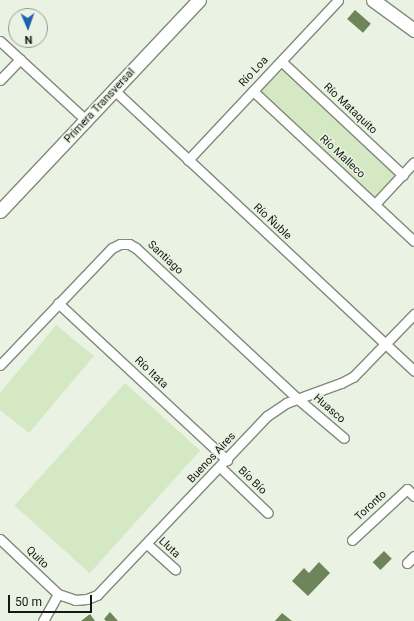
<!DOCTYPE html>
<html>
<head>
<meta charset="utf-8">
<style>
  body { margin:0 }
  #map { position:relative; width:414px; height:621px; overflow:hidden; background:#eaf3e3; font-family:Roboto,sans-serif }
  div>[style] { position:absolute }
  .green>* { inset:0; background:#d5e8c4; transform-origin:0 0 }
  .building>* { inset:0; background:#6e8459; transform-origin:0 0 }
  .roads { filter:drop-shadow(1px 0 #828a7b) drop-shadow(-1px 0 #828a7b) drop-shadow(0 1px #828a7b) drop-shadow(0 -1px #828a7b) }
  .street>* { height:9px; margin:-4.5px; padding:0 4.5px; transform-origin:4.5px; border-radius:4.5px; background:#fff }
  .secondary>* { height:13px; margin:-6.5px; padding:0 6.5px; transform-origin:6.5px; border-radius:6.5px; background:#fff }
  span { translate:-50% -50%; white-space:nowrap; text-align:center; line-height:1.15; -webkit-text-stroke:3px #eaf3e3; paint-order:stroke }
  .street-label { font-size:11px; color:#151813 }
  .north { position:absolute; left:8px; top:8px; width:40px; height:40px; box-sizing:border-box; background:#eaf3e3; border:1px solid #959b90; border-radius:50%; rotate:178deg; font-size:11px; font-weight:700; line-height:16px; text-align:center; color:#151813 }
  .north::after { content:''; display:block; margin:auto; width:14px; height:18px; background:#1e62b2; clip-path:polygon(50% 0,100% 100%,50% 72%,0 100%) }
  .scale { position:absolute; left:8px; top:595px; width:84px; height:18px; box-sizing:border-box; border:2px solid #151813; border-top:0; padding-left:5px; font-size:12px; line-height:14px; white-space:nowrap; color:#151813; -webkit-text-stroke:3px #eaf3e3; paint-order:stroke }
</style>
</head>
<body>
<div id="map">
  <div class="green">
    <i style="clip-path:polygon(284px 68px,395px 171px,396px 177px,378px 198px,372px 197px,260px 92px)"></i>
    <i style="clip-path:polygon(56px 325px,94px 356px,29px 433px,0 410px,0 393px)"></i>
    <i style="left:125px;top:383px;width:101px;height:165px;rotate:42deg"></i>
  </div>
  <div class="building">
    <i style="left:355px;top:10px;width:21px;height:12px;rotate:41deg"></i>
    <i style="left:384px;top:551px;width:11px;height:16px;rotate:45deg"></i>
    <i style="clip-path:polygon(319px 562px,330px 573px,308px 596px,292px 581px,304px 568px,309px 573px)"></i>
    <i style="clip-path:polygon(110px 612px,118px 621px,106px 621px,104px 619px)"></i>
    <i style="clip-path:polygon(282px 613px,292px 621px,275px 621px)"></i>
    <i style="clip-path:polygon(90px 614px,95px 621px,81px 621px)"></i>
  </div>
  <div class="roads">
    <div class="street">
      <i style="left:0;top:41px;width:117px;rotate:42.6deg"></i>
      <i style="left:281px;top:61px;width:167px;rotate:43.1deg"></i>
      <i style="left:0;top:80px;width:29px;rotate:-46deg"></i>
      <i style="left:114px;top:90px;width:411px;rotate:43.1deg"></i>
      <i style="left:253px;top:91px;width:220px;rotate:43deg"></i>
      <i style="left:188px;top:160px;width:219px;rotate:-46.8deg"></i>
      <i style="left:375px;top:204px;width:57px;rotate:-47.1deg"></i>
      <i style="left:58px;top:303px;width:231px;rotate:42.9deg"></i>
      <i style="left:0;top:365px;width:162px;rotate:-46.3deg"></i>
      <i style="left:112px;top:248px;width:9px;rotate:-27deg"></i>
      <i style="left:120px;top:244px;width:9px"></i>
      <i style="left:129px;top:244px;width:8px;rotate:30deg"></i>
      <i style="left:136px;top:248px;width:221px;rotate:43deg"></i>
      <i style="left:298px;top:399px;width:60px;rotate:40.3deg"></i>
      <i style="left:220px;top:467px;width:66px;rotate:43.8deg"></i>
      <i style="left:0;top:539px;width:80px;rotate:43.5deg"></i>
      <i style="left:58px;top:594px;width:18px;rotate:19deg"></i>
      <i style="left:75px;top:600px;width:12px;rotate:-5deg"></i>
      <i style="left:87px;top:599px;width:11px;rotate:-22deg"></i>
      <i style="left:97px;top:595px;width:247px;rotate:-46.5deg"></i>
      <i style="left:267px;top:416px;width:23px;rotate:-34deg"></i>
      <i style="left:286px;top:403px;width:59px;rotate:-20deg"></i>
      <i style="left:341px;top:383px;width:13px;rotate:-27deg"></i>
      <i style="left:353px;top:377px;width:88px;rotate:-45.9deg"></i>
      <i style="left:352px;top:540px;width:75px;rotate:-42.8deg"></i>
      <i style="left:407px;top:489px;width:10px;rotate:45deg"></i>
      <i style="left:147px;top:544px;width:38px;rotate:42deg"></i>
      <i style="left:407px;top:563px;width:10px;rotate:-45deg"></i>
      <i style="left:43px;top:621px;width:31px;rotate:-61deg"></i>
    </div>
    <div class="secondary">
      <i style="left:373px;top:0;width:51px;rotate:36.2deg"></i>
      <i style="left:0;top:211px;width:290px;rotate:-46.7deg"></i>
    </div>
  </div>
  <div class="street-label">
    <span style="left:254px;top:72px;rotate:-47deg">Río Loa</span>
    <span style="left:100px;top:106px;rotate:-47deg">Primera Transversal</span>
    <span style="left:350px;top:109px;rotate:43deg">Río Mataquito</span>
    <span style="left:342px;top:157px;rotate:43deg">Río Malleco</span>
    <span style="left:272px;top:222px;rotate:43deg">Río Ñuble</span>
    <span style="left:165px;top:258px;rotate:43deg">Santiago</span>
    <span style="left:151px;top:373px;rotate:43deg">Río Itata</span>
    <span style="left:329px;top:409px;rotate:41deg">Huasco</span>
    <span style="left:212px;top:458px;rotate:-47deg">Buenos Aires</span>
    <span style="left:252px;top:481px;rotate:44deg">Bío Bío</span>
    <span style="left:371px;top:506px;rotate:-43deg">Toronto</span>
    <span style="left:169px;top:548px;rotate:43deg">Lluta</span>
    <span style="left:37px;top:558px;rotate:44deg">Quito</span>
  </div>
  <div class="north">N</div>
  <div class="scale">50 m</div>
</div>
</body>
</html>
